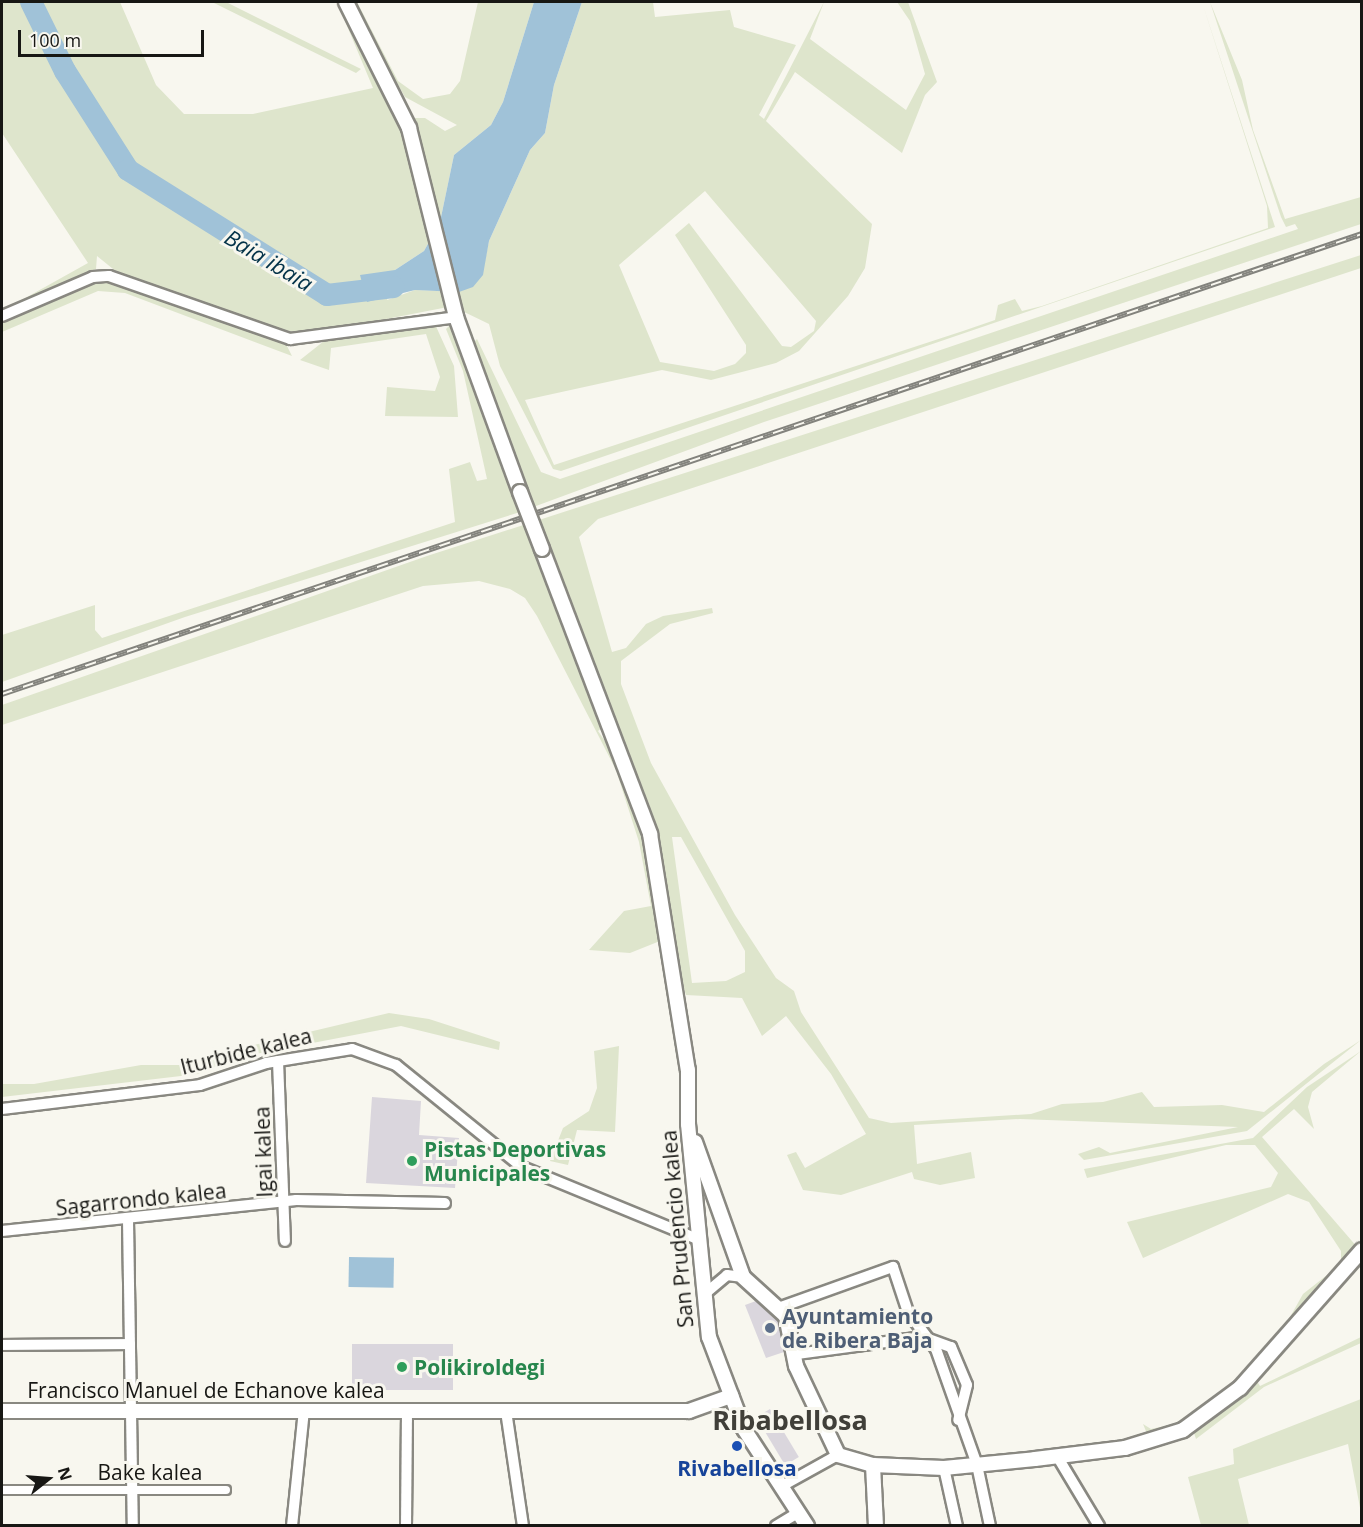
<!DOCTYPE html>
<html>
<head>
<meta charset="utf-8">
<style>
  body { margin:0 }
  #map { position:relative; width:1363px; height:1527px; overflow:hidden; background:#f8f7ef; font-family:"Open Sans",sans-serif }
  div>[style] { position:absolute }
  .green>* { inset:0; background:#dee5cc }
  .water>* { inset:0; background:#a0c2d8; transform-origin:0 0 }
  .river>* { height:22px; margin:-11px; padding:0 11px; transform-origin:11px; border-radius:11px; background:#a0c2d8 }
  .building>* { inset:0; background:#dad6dd; transform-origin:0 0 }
  .roads { filter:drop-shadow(2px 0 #898881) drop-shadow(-2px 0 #898881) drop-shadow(0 2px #898881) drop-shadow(0 -2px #898881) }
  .pedestrian>* { height:8px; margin:-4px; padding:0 4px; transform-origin:4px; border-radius:4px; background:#fff }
  .minor>* { height:10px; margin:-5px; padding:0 5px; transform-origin:5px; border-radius:5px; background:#fff }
  .tertiary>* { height:14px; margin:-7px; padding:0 7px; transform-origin:7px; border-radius:7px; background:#fff }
  .rail>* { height:6px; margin-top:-3px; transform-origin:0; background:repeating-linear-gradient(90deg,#f8f7ef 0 11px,#83837d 0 22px); box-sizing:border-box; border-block:2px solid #83837d }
  .bridges { filter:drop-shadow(2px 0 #898881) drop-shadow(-2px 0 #898881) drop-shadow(0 2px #898881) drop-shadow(0 -2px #898881) }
  .tertiary-bridge>* { height:14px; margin:-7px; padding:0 7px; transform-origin:7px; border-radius:7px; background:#fff }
  .dots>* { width:16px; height:16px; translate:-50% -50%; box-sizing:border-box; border:3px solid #f8f7ef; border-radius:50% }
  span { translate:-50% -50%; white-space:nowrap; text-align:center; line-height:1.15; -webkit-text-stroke:6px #f8f7ef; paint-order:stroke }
  .street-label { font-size:21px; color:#171714 }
  .leisure-label { font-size:21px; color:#27864d; font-weight:700 }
  .left { translate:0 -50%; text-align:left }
  .service-label { font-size:21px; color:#4e5e75; font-weight:700 }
  .transit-label { font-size:21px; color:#164399; font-weight:700 }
  .water-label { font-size:22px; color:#033248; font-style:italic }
  .district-label { font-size:27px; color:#403f39; font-weight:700 }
  .frame { position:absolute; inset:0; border:3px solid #171714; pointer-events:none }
  .north { position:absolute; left:18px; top:1449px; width:60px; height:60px; -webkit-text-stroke:4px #f8f7ef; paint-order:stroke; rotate:73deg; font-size:16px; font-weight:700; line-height:24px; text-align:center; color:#171714 }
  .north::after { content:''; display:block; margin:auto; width:21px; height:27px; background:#171714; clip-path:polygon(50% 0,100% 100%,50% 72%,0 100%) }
  .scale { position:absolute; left:18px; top:30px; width:186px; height:27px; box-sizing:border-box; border:3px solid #171714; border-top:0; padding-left:8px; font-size:18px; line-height:21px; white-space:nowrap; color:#171714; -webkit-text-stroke:4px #f8f7ef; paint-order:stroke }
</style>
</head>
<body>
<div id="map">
  <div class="green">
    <i style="clip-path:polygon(2px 2px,120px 2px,156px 85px,184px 114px,253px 114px,373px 88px,337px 2px,342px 2px,404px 132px,413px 163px,425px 159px,413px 118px,425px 118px,445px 131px,457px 125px,405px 97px,351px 2px,357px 2px,398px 81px,423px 99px,450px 94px,460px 81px,478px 2px,534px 2px,503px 102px,491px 125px,454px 155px,440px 222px,424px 251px,395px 270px,387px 300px,415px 290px,444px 291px,448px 307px,325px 331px,277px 331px,118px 273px,97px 256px,96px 269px,2px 311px,88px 263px,2px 133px)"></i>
    <i style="clip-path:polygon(212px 2px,226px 2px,361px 69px,356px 73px)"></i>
    <i style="clip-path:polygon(evenodd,582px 2px,653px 2px,655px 17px,730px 10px,734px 27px,796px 45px,759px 115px,764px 119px,824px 2px,810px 39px,906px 110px,925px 74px,910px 21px,897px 2px,908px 2px,937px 82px,925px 95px,902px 153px,795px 72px,766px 121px,872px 224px,865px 268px,848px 296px,799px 351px,776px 363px,711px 380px,662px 370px,525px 400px,554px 465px,963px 331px,995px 320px,998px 305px,1015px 299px,1022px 311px,1042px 306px,1268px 228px,1267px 206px,1202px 2px,1275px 227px,561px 471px,553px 469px,500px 366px,489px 324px,458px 309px,455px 292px,482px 275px,489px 241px,530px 150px,545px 133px,554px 85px,582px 2px,705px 191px,816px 321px,814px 331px,791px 347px,782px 346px,689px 223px,675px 235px,746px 345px,746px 353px,735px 364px,714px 371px,660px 362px,619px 265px,705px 191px)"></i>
    <i style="clip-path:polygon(1210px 2px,1242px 80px,1253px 130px,1285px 219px,1361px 197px,1361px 224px,764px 422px,517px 513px,185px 617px,2px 682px,2px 635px,95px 605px,95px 630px,102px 638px,455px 522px,449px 469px,470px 462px,477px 481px,487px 479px,463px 371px,446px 329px,450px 325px,514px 501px,529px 495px,473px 343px,477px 339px,541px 472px,560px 479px,1298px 229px,1295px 224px,1286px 227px,1281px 217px)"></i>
    <i style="clip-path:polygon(evenodd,1361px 255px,1361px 268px,598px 519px,579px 537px,612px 652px,626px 648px,646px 624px,663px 616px,712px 608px,713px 613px,670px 624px,621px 661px,621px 684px,651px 763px,735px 915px,776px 978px,794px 991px,801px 1012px,869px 1118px,891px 1123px,1031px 1114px,1062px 1104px,1103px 1102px,1142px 1092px,1154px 1107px,1222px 1105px,1264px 1112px,1324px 1064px,1361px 1040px,1247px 1131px,1084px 1160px,1078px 1154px,1099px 1147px,1110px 1153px,1238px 1127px,1020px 1119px,914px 1125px,917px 1164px,971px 1152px,975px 1178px,940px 1185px,914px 1179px,912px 1172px,841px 1195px,803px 1190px,787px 1155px,796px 1152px,805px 1168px,866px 1134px,831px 1074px,786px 1016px,762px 1036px,742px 998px,686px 995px,674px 957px,653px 816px,547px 539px,532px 545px,605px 725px,598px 731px,618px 760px,642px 824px,660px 941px,630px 953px,589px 950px,624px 911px,651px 906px,639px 842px,616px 770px,537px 616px,525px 598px,510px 589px,479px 581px,423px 586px,2px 725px,2px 705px,427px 556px,1361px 255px,672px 837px,681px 837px,745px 951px,745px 972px,726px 981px,692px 983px,672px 837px)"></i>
    <i style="clip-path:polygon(107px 282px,286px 344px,292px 356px,125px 293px,98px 291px,2px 332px,2px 322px,82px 285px)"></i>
    <i style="clip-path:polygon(434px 322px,454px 366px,458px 417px,385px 416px,387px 387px,435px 391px,440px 377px,426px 334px,331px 348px,329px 370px,300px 360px,324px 341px)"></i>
    <i style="clip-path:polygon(389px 1013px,429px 1019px,500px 1042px,499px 1050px,401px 1026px,235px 1058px,198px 1074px,2px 1097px,2px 1084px,34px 1084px,141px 1065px,196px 1065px,241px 1048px)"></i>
    <i style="clip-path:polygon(619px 1046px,615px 1132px,577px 1130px,568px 1165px,550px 1161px,563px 1128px,589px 1111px,597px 1088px,594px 1051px)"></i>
    <i style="clip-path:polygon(1361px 1051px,1312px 1092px,1308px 1107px,1314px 1129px,1294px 1109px,1262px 1137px,1358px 1248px,1231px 1391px,1190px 1422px,1148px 1436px,1143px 1424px,1151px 1429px,1174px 1424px,1232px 1386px,1285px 1326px,1303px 1294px,1341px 1264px,1341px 1251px,1309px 1202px,1288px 1194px,1143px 1258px,1127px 1222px,1271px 1187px,1278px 1173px,1255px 1145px,1226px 1145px,1087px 1178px,1084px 1169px,1253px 1138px,1307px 1087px)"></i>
    <i style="clip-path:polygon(1361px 1337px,1361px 1343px,1264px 1387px,1196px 1439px,1193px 1430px,1255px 1378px,1260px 1386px)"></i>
    <i style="clip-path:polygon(1361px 1399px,1361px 1513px,1348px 1444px,1238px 1479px,1249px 1525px,1201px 1525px,1188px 1477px,1234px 1464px,1233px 1449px)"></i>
  </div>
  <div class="water">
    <i style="clip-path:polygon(534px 2px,582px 2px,554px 85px,545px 133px,530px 150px,489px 241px,483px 275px,473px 287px,459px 292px,415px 290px,367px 302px,360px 275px,395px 270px,424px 251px,440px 222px,454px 155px,491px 125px,503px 102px)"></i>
    <i style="left:349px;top:1257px;width:45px;height:30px;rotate:1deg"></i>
  </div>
  <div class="river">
    <i style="left:31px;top:2px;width:77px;rotate:63.8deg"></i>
    <i style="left:65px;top:71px;width:117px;rotate:57.5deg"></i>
    <i style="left:128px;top:170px;width:235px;rotate:32.1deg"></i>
    <i style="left:327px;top:295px;width:67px;rotate:-6.8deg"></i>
  </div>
  <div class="building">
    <i style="clip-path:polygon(372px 1097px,421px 1101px,419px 1135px,459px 1138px,455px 1188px,366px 1183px)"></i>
    <i style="clip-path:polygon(756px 1301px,778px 1321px,784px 1352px,766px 1358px,745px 1305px)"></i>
    <i style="left:453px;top:1344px;width:46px;height:101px;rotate:90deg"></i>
    <i style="left:770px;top:1409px;width:56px;height:16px;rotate:59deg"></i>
  </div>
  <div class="roads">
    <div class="pedestrian">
      <i style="left:2px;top:1490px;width:224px"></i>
    </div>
    <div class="minor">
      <i style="left:2px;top:316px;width:99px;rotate:-23.2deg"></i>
      <i style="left:93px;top:277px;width:16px;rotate:-4deg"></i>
      <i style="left:109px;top:276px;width:192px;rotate:19.2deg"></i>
      <i style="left:290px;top:339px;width:167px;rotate:-7.5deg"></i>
      <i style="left:278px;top:1061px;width:180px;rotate:87.8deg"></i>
      <i style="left:2px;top:1109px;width:199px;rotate:-6.9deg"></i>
      <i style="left:200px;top:1085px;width:70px;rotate:-18.4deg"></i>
      <i style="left:266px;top:1063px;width:87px;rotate:-9.2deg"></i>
      <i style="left:352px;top:1049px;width:47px;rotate:20deg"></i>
      <i style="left:396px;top:1065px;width:162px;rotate:39deg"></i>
      <i style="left:522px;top:1167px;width:192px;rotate:22.3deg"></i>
      <i style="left:128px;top:1220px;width:306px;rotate:89.1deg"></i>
      <i style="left:2px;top:1231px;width:296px;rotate:-6deg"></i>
      <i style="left:296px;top:1200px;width:149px;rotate:1.2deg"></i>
      <i style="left:707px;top:1292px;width:26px;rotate:-40deg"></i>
      <i style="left:727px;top:1275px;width:16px;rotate:7deg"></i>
      <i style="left:781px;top:1307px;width:119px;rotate:-19.7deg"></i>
      <i style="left:893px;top:1267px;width:47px;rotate:71.6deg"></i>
      <i style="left:908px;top:1312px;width:46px;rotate:52.9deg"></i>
      <i style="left:936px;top:1349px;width:123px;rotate:70.5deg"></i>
      <i style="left:977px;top:1465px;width:62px;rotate:78deg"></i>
      <i style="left:2px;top:1345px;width:128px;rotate:-0.4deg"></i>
      <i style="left:797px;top:1354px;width:127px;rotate:-7.7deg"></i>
      <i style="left:923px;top:1337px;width:30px;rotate:20deg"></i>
      <i style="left:951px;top:1347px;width:41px;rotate:67.2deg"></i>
      <i style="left:967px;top:1385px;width:36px;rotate:104deg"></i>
      <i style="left:506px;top:1411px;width:116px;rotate:81.6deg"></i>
      <i style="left:1057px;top:1456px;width:82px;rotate:59deg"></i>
      <i style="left:944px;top:1468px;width:59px;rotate:77.4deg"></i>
      <i style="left:782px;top:1486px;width:64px;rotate:-29deg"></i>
      <i style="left:292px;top:1526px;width:117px;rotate:-84.1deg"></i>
      <i style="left:406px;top:1526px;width:115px;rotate:-89.5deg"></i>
      <i style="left:776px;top:1526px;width:26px;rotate:-31deg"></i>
    </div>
    <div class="tertiary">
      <i style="left:346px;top:2px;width:141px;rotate:63.4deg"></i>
      <i style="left:409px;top:128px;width:195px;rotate:76deg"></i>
      <i style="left:456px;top:317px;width:186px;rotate:69.9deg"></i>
      <i style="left:542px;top:549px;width:305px;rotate:69.2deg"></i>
      <i style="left:650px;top:834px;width:239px;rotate:80.9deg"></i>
      <i style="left:688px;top:1070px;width:54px;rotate:90deg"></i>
      <i style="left:688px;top:1124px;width:214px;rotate:84.4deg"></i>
      <i style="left:709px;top:1337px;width:98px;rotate:69.2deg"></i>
      <i style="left:744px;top:1429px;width:116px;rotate:57deg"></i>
      <i style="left:695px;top:1142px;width:143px;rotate:70.4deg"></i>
      <i style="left:743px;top:1277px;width:58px;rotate:42.2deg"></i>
      <i style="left:786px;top:1316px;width:51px;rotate:78.7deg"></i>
      <i style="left:796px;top:1366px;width:98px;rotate:64.7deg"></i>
      <i style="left:838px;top:1455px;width:36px;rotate:16deg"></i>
      <i style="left:873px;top:1465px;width:71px;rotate:2.4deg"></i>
      <i style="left:944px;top:1468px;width:91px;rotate:-5.6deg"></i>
      <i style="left:1035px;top:1459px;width:91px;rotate:-7deg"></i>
      <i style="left:1125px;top:1448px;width:61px;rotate:-17.2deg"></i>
      <i style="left:1183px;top:1430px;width:71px;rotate:-36.4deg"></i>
      <i style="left:1240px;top:1388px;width:184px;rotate:-48.5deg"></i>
      <i style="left:2px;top:1411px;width:687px"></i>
      <i style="left:689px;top:1411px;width:45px;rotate:-19.7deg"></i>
      <i style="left:873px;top:1465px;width:61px;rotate:87.2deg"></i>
    </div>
  </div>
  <div class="rail">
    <i style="left:2px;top:694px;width:1436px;rotate:-18.69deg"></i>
  </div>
  <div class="bridges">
    <div class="tertiary-bridge">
      <i style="left:520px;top:492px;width:61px;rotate:68.9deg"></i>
    </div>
  </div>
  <div class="dots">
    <i style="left:412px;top:1161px;background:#2e9e5b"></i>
    <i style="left:770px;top:1328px;background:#5c6f8a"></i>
    <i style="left:402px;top:1367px;background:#2e9e5b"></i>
    <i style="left:737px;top:1446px;background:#1a4fb4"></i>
  </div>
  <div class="street-label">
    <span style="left:246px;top:1051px;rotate:-14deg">Iturbide kalea</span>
    <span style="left:263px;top:1152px;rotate:-92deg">Igai kalea</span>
    <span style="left:141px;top:1199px;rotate:-6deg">Sagarrondo kalea</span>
    <span style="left:677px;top:1229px;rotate:-95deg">San Prudencio kalea</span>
    <span style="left:206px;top:1390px">Francisco Manuel de Echanove kalea</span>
    <span style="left:150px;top:1472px">Bake kalea</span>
  </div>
  <div class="leisure-label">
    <span class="left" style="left:424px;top:1161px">Pistas Deportivas<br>Municipales</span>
    <span class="left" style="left:414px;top:1367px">Polikiroldegi</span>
  </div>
  <div class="service-label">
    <span class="left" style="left:782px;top:1328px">Ayuntamiento<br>de Ribera Baja</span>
  </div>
  <div class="transit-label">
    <span style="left:737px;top:1468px">Rivabellosa</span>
  </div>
  <div class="water-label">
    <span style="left:269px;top:260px;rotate:31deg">Baia ibaia</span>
  </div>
  <div class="district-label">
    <span style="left:790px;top:1420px">Ribabellosa</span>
  </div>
  <div class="frame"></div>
  <div class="north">N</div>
  <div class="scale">100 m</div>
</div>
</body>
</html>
